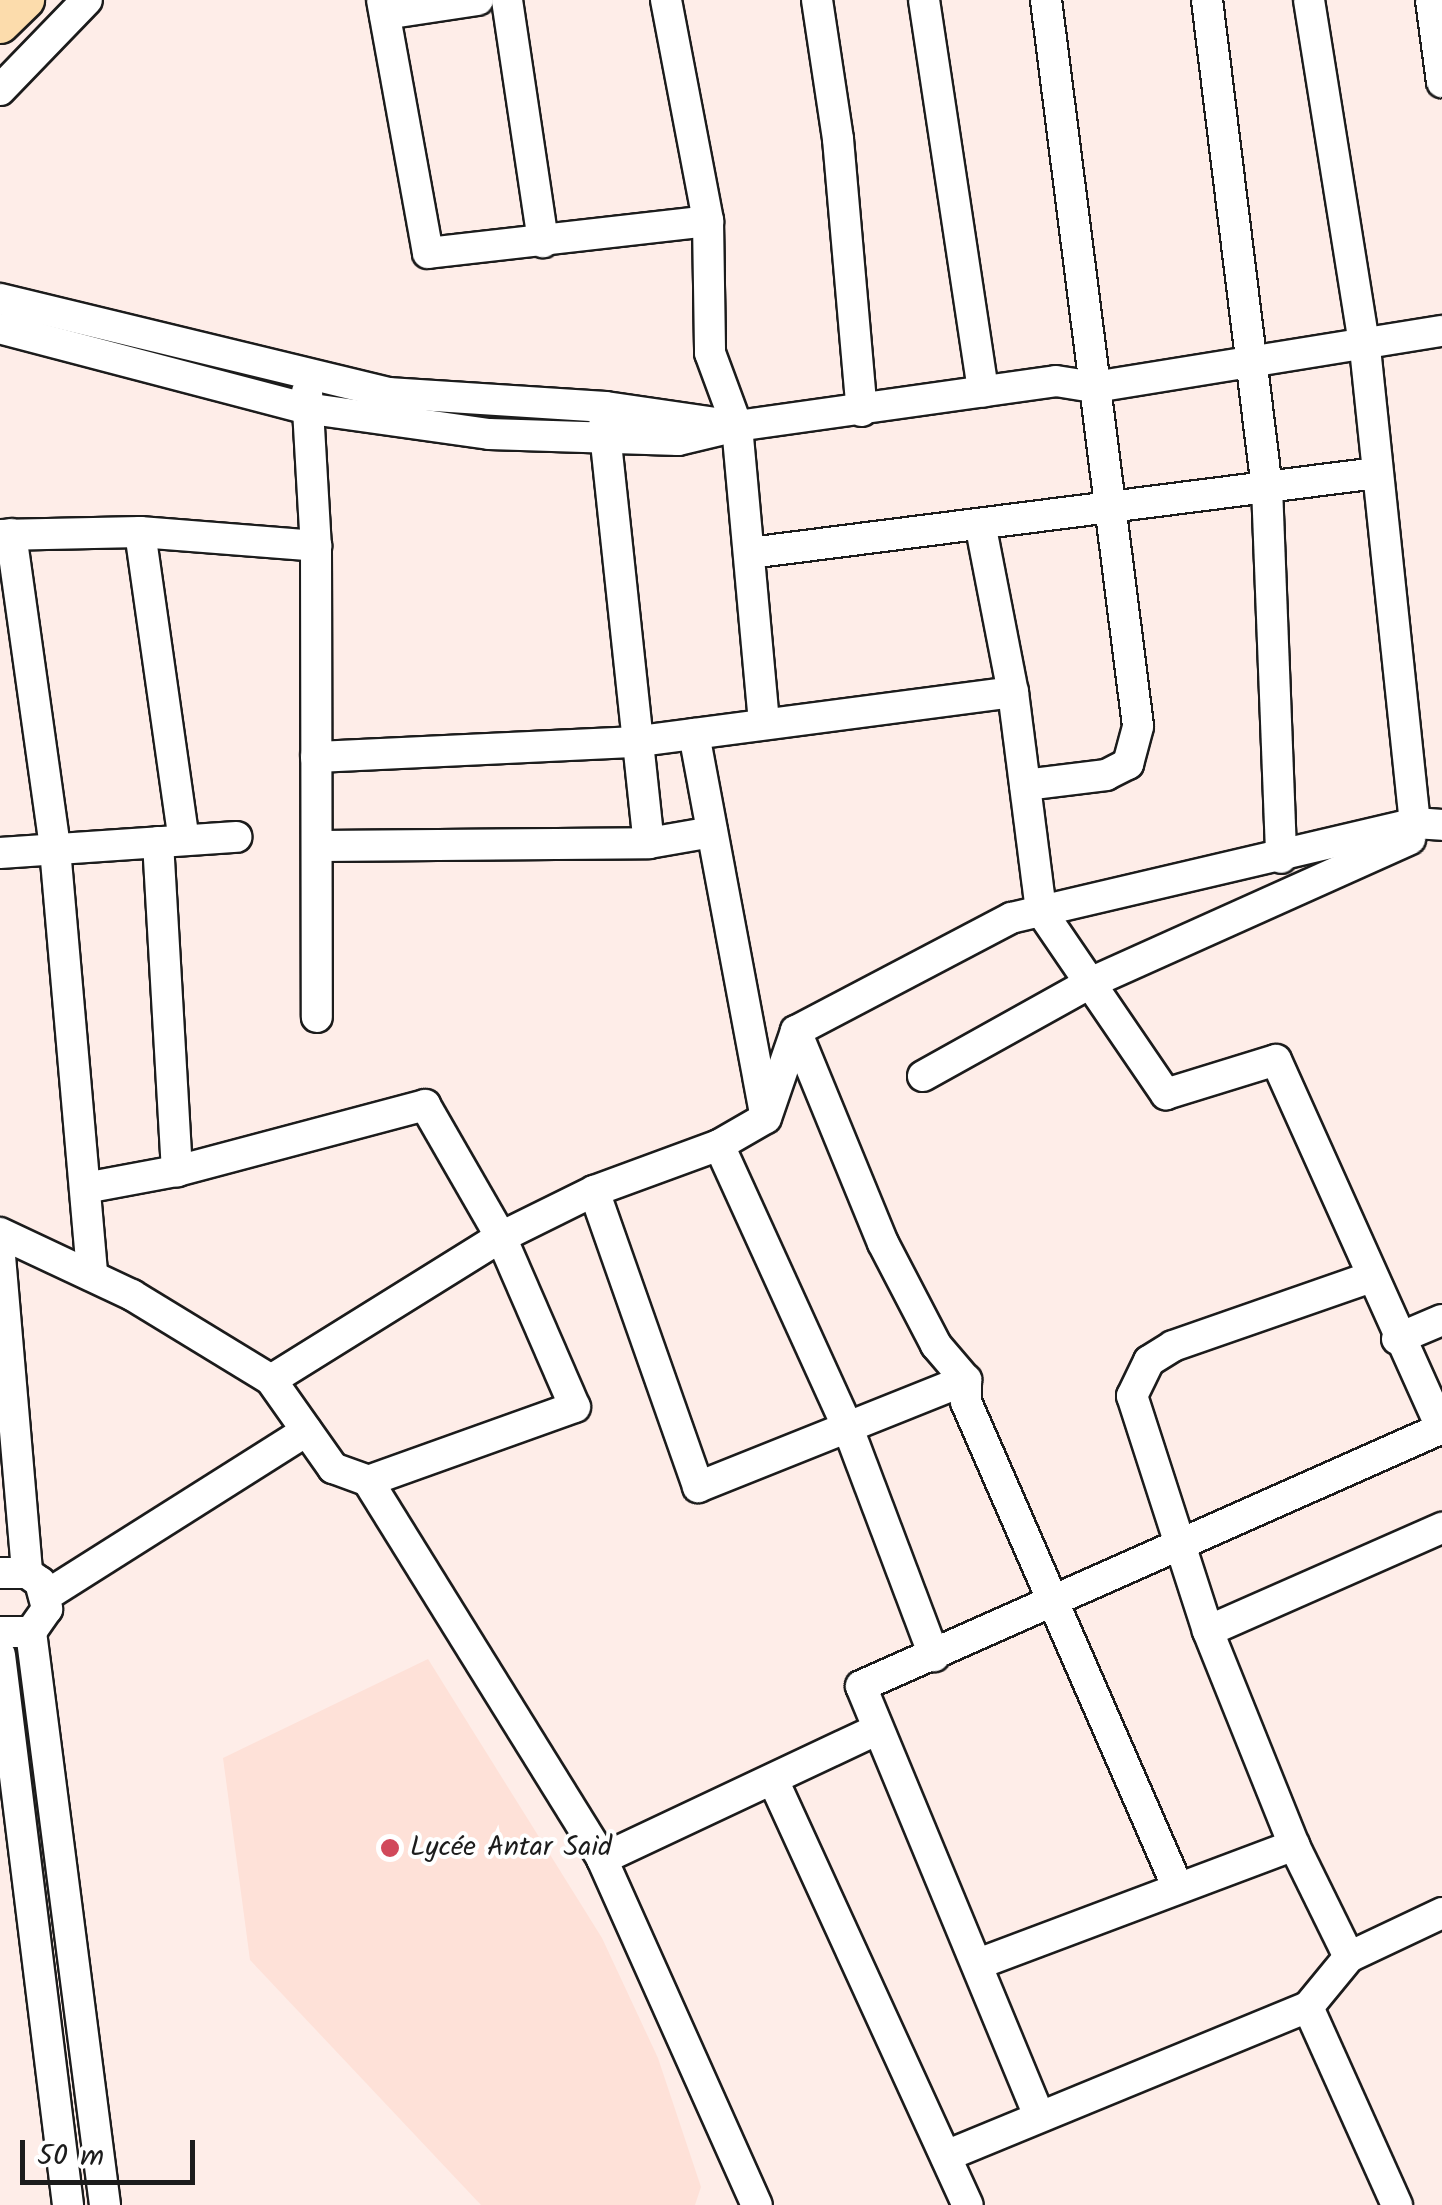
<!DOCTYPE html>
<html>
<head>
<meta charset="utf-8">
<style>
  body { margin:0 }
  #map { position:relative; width:1442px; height:2205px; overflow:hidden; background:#feede8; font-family:Kalam,sans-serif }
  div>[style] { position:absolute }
  .built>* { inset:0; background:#fee1d8 }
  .roads { filter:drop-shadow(2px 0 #1c1c1c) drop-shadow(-2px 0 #1c1c1c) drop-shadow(0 2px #1c1c1c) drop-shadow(0 -2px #1c1c1c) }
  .minor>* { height:30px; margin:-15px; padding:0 15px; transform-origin:15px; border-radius:15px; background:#fff }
  .major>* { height:38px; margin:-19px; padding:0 19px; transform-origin:19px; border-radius:19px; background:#fcdcac }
  .dots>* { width:28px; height:28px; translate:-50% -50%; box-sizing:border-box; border:5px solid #fff; border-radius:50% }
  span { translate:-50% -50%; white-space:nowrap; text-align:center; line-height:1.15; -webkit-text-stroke:8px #fff; paint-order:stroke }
  .poi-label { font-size:28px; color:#1c1c1c }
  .left { translate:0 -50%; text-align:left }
  .scale { position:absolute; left:20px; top:2140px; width:175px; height:45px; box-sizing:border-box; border:5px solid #1c1c1c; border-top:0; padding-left:12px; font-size:30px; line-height:35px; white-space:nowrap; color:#1c1c1c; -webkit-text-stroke:8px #fff; paint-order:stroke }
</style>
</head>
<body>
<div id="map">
  <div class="built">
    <i style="clip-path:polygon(428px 1659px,602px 1938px,658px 2058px,701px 2187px,695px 2205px,481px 2205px,250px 1960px,223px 1758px)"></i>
  </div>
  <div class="roads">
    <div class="minor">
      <i style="left:382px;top:0;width:257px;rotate:79.7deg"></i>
      <i style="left:428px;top:253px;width:282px;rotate:-6.5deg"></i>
      <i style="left:507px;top:0;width:245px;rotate:81.5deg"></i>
      <i style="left:666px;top:0;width:225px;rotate:79.2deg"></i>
      <i style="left:708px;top:221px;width:132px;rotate:89.1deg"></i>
      <i style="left:710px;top:353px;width:78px;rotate:69.7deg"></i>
      <i style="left:737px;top:426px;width:322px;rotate:-8deg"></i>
      <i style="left:1056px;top:381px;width:39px;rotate:9deg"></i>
      <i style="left:1095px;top:387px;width:351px;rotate:-9.2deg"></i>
      <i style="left:817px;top:0;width:141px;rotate:81.4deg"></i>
      <i style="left:838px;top:139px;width:273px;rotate:85deg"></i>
      <i style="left:924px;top:0;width:396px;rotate:81.4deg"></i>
      <i style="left:1207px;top:0;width:491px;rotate:83deg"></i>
      <i style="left:1267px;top:487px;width:371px;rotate:87.8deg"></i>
      <i style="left:1309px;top:0;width:352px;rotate:80.9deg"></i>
      <i style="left:1365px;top:348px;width:478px;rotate:84deg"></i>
      <i style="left:1431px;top:0;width:83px;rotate:82.4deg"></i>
      <i style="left:385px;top:14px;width:94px;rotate:-8.6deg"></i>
      <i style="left:0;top:90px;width:125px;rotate:-46deg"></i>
      <i style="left:0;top:299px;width:399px;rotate:13.6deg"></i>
      <i style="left:388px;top:393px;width:218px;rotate:3.7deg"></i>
      <i style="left:606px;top:407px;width:132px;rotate:8.3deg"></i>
      <i style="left:737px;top:426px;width:61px;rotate:166.7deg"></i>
      <i style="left:678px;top:440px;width:189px;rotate:-178.2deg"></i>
      <i style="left:489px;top:434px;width:187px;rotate:-172deg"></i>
      <i style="left:304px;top:408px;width:314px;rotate:-165.3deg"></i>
      <i style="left:307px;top:392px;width:154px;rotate:86.7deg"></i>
      <i style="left:316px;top:546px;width:471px;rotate:89.9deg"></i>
      <i style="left:604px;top:424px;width:421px;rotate:83.9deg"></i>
      <i style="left:737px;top:426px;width:296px;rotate:84.8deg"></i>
      <i style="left:981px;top:528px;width:167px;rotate:79deg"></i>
      <i style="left:1013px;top:692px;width:221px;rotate:82.7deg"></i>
      <i style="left:1041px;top:911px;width:222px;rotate:55.7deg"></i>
      <i style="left:1166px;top:1094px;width:115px;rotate:-17.2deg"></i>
      <i style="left:1276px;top:1060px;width:405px;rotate:65.8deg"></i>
      <i style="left:140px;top:532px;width:311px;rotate:81.9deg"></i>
      <i style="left:11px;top:534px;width:318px;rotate:82deg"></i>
      <i style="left:55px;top:849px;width:428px;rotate:85deg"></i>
      <i style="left:0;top:535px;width:140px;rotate:-1.2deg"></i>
      <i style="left:140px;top:532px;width:177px;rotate:4.5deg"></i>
      <i style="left:750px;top:553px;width:631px;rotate:-7.28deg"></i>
      <i style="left:694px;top:734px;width:388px;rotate:79.4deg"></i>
      <i style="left:316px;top:757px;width:317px;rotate:-2.7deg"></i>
      <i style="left:633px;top:742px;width:383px;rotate:-7.5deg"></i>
      <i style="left:1025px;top:785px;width:82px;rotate:-7deg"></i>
      <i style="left:1106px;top:775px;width:25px;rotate:-27deg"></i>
      <i style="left:1128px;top:764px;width:39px;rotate:-75deg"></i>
      <i style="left:1138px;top:726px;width:732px;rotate:-97.22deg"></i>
      <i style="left:158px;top:842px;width:330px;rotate:86.7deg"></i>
      <i style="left:321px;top:846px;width:328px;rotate:-0.5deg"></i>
      <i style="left:649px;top:843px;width:64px;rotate:-9.9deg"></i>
      <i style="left:0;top:853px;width:237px;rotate:-3.9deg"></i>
      <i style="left:796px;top:1031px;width:229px;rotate:67.7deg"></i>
      <i style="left:883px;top:1243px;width:115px;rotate:62.5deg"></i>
      <i style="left:936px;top:1345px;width:46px;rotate:49.4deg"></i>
      <i style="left:966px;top:1380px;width:22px;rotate:90deg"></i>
      <i style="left:966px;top:1402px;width:530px;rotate:66.43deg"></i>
      <i style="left:923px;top:1076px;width:191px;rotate:-29.1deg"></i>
      <i style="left:1090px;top:983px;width:351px;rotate:-24.2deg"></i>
      <i style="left:719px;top:1145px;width:311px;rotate:65.5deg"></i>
      <i style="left:848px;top:1428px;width:244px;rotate:69.3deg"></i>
      <i style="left:85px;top:1188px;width:94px;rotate:-10.5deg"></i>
      <i style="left:177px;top:1171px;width:257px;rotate:-14.9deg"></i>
      <i style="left:425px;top:1105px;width:152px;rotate:60.1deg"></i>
      <i style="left:501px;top:1237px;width:185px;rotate:66.5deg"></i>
      <i style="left:575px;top:1407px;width:220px;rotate:160.3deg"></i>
      <i style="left:594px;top:1191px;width:314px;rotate:70.6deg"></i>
      <i style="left:698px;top:1487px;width:289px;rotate:-21.8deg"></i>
      <i style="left:0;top:1233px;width:146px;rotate:25.2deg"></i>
      <i style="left:132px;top:1295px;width:163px;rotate:31.4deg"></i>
      <i style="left:271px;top:1380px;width:108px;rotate:54.8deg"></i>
      <i style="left:333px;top:1468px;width:37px;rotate:20deg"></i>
      <i style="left:368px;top:1481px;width:445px;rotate:58.2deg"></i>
      <i style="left:602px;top:1859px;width:379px;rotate:65.9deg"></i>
      <i style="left:0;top:1256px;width:318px;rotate:85.1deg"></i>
      <i style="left:1397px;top:1339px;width:49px;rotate:-22.9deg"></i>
      <i style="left:271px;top:1380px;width:271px;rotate:-31.9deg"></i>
      <i style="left:501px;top:1237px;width:104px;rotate:-26.3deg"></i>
      <i style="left:594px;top:1191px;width:133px;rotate:-20.2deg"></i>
      <i style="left:719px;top:1145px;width:54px;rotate:-29.9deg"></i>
      <i style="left:766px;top:1118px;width:92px;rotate:-71deg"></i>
      <i style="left:796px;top:1031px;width:243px;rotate:-27.7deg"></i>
      <i style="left:1011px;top:918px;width:415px;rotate:-13.2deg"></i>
      <i style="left:1415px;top:823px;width:27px;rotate:4deg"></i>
      <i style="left:0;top:1573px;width:27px"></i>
      <i style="left:27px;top:1573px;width:16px;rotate:35deg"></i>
      <i style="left:40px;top:1582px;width:28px;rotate:75deg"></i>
      <i style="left:47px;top:1609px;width:28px;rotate:125deg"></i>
      <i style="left:31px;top:1632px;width:31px;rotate:180deg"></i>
      <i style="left:47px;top:1595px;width:307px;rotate:-32.3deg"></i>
      <i style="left:1208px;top:1631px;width:256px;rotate:-23.8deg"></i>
      <i style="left:31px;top:1632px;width:578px;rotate:82.64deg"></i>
      <i style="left:0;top:1655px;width:554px;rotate:82.95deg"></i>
      <i style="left:774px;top:1782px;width:465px;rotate:65.4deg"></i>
      <i style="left:602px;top:1859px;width:303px;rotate:-25.2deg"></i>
      <i style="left:1349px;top:1957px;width:125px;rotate:-116.2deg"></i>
      <i style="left:1294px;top:1845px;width:231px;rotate:-111.9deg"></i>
      <i style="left:1208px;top:1631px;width:247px;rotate:-107.9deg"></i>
      <i style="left:1132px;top:1396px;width:39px;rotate:-64deg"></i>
      <i style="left:1149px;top:1361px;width:28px;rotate:-32deg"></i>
      <i style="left:1173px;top:1346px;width:210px;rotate:-19.2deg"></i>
      <i style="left:978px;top:1964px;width:338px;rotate:-20.6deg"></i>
      <i style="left:1308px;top:2007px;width:217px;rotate:65.8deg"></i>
      <i style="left:1039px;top:2116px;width:465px;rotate:-112.5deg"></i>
      <i style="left:861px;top:1686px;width:636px;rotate:-23.94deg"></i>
      <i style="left:946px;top:2156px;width:391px;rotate:-22.4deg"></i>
      <i style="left:1308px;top:2007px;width:65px;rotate:-50.6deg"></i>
      <i style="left:1349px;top:1957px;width:103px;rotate:-25.3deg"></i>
    </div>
    <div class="major">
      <i style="left:0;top:24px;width:35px;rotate:-44deg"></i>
    </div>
  </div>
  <div class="dots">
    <i style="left:390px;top:1848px;background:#d1495b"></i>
  </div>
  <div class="poi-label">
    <span class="left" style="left:410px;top:1848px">Lycée Antar Said</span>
  </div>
  <div class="scale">50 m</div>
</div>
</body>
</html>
